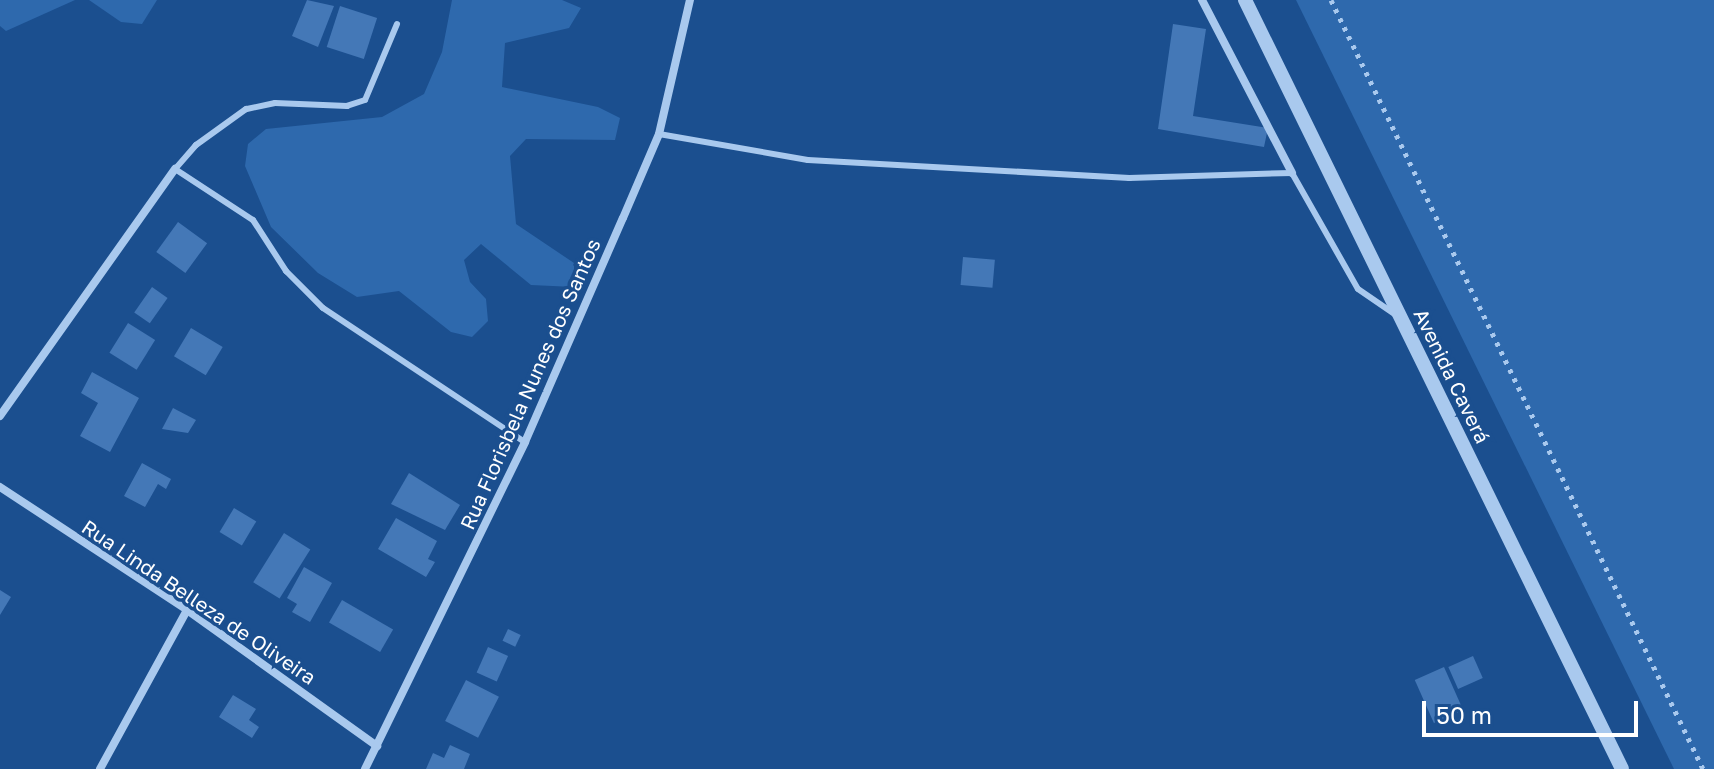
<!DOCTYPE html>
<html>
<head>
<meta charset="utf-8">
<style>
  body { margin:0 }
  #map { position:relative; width:1714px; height:769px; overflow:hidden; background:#1b4f8f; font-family:"Golos Text",sans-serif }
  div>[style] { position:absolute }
  .green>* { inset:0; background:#2e69ad }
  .building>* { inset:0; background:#4478b7; transform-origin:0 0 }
  .path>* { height:5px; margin-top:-2.5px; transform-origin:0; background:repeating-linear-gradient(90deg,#a9c9ee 0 4px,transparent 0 10px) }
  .service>* { height:6px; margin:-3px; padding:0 3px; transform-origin:3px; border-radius:3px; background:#a9c9ee }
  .minor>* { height:8px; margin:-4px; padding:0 4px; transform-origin:4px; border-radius:4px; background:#a9c9ee }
  .tertiary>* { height:14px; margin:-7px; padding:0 7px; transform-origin:7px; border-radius:7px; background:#a9c9ee }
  span { translate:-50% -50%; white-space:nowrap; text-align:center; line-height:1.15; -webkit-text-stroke:7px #1b4f8f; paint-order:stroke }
  .street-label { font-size:20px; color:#fff }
  .scale { position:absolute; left:1422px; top:701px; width:216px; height:36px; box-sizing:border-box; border:4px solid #fff; border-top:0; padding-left:10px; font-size:24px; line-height:28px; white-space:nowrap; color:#fff; -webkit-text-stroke:6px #1b4f8f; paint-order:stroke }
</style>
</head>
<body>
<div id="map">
  <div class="green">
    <i style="clip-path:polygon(0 0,75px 0,6px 31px,0 26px)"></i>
    <i style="clip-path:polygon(89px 0,157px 0,142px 24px,121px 22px)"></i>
    <i style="clip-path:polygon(452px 0,562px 0,581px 8px,569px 28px,505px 43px,502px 87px,598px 107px,620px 118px,615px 140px,526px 139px,510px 156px,516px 224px,574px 263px,574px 287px,531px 285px,481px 244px,464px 260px,470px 282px,486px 299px,488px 321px,472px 337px,451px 332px,399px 291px,357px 297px,318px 273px,271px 227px,245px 166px,248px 144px,266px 129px,382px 117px,424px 94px,442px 52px)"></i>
    <i style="clip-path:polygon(1296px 0,1714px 0,1714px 769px,1674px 769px)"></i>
  </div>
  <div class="building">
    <i style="clip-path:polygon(307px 0,334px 6px,318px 47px,292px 36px)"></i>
    <i style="left:340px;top:6px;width:39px;height:43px;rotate:18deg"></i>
    <i style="clip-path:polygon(1173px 24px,1206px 29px,1193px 116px,1268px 128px,1264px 147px,1158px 129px)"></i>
    <i style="left:178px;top:222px;width:36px;height:37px;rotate:36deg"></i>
    <i style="left:963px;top:257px;width:32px;height:28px;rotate:5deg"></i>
    <i style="left:152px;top:287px;width:19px;height:31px;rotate:35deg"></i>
    <i style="left:128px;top:323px;width:32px;height:35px;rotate:32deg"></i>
    <i style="left:191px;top:328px;width:37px;height:33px;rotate:31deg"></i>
    <i style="clip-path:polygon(92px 372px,139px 398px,110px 452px,80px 436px,98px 403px,81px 393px)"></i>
    <i style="clip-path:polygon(173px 408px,196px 420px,188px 433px,162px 429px)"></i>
    <i style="clip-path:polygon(142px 463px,171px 479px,166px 489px,158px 484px,145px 507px,124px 496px)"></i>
    <i style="clip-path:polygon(409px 473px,460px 505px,445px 530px,391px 504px)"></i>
    <i style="left:234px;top:508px;width:26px;height:28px;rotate:31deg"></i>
    <i style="clip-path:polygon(396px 518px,437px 541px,428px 559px,435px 562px,426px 577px,378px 549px)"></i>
    <i style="left:284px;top:533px;width:31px;height:58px;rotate:32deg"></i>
    <i style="clip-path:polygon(304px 567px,332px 583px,310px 622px,292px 612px,297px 604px,287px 598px)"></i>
    <i style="clip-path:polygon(0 590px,11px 597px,0 615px)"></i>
    <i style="left:342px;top:600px;width:59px;height:26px;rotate:30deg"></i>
    <i style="left:508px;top:629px;width:14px;height:13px;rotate:25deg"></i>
    <i style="left:488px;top:647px;width:22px;height:28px;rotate:24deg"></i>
    <i style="left:1473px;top:656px;width:24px;height:27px;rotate:66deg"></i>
    <i style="left:1444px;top:667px;width:47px;height:32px;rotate:66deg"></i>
    <i style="left:466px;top:680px;width:37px;height:46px;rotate:27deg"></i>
    <i style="clip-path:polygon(233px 695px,256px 709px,249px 720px,259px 727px,252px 738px,219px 717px)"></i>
    <i style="clip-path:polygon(450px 745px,470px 754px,464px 769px,426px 769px,433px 753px,444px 758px)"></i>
  </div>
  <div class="path">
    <i style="left:1331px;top:0;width:854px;rotate:64.18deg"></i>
  </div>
  <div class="service">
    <i style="left:397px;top:24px;width:82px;rotate:112.8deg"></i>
    <i style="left:365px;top:100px;width:19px;rotate:162deg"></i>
    <i style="left:347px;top:106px;width:72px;rotate:-177.6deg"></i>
    <i style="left:275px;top:103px;width:30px;rotate:168deg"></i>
    <i style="left:246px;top:109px;width:62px;rotate:144.2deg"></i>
    <i style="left:196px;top:145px;width:32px;rotate:131deg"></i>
    <i style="left:175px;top:169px;width:93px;rotate:33.2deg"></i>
    <i style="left:253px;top:220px;width:61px;rotate:57.1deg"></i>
    <i style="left:286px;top:271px;width:52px;rotate:45deg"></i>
    <i style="left:323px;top:308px;width:242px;rotate:33.6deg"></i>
    <i style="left:659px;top:134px;width:151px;rotate:9.9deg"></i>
    <i style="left:808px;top:160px;width:322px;rotate:3.2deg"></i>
    <i style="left:1129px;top:178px;width:163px;rotate:-1.8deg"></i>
    <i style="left:1292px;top:173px;width:133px;rotate:60.4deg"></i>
    <i style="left:1358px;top:289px;width:46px;rotate:34.4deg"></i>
  </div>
  <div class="minor">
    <i style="left:1202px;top:0;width:195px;rotate:62.5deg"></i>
    <i style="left:0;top:416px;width:303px;rotate:-54.7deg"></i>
    <i style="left:0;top:487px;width:224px;rotate:33.3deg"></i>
    <i style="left:187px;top:610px;width:234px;rotate:35.6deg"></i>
    <i style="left:100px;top:769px;width:181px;rotate:-61.3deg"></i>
    <i style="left:365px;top:769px;width:364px;rotate:-63.9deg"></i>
    <i style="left:525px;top:442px;width:244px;rotate:-66.4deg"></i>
    <i style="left:623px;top:218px;width:91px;rotate:-66.8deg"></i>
    <i style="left:659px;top:134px;width:138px;rotate:-77deg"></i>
  </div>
  <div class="tertiary">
    <i style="left:1245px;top:0;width:856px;rotate:63.88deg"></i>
  </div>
  <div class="street-label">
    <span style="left:1452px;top:376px;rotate:64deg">Avenida Caverá</span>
    <span style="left:530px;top:384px;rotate:-66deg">Rua Florisbela Nunes dos Santos</span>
    <span style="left:199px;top:602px;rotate:34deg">Rua Linda Belleza de Oliveira</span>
  </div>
  <div class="scale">50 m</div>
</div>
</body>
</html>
